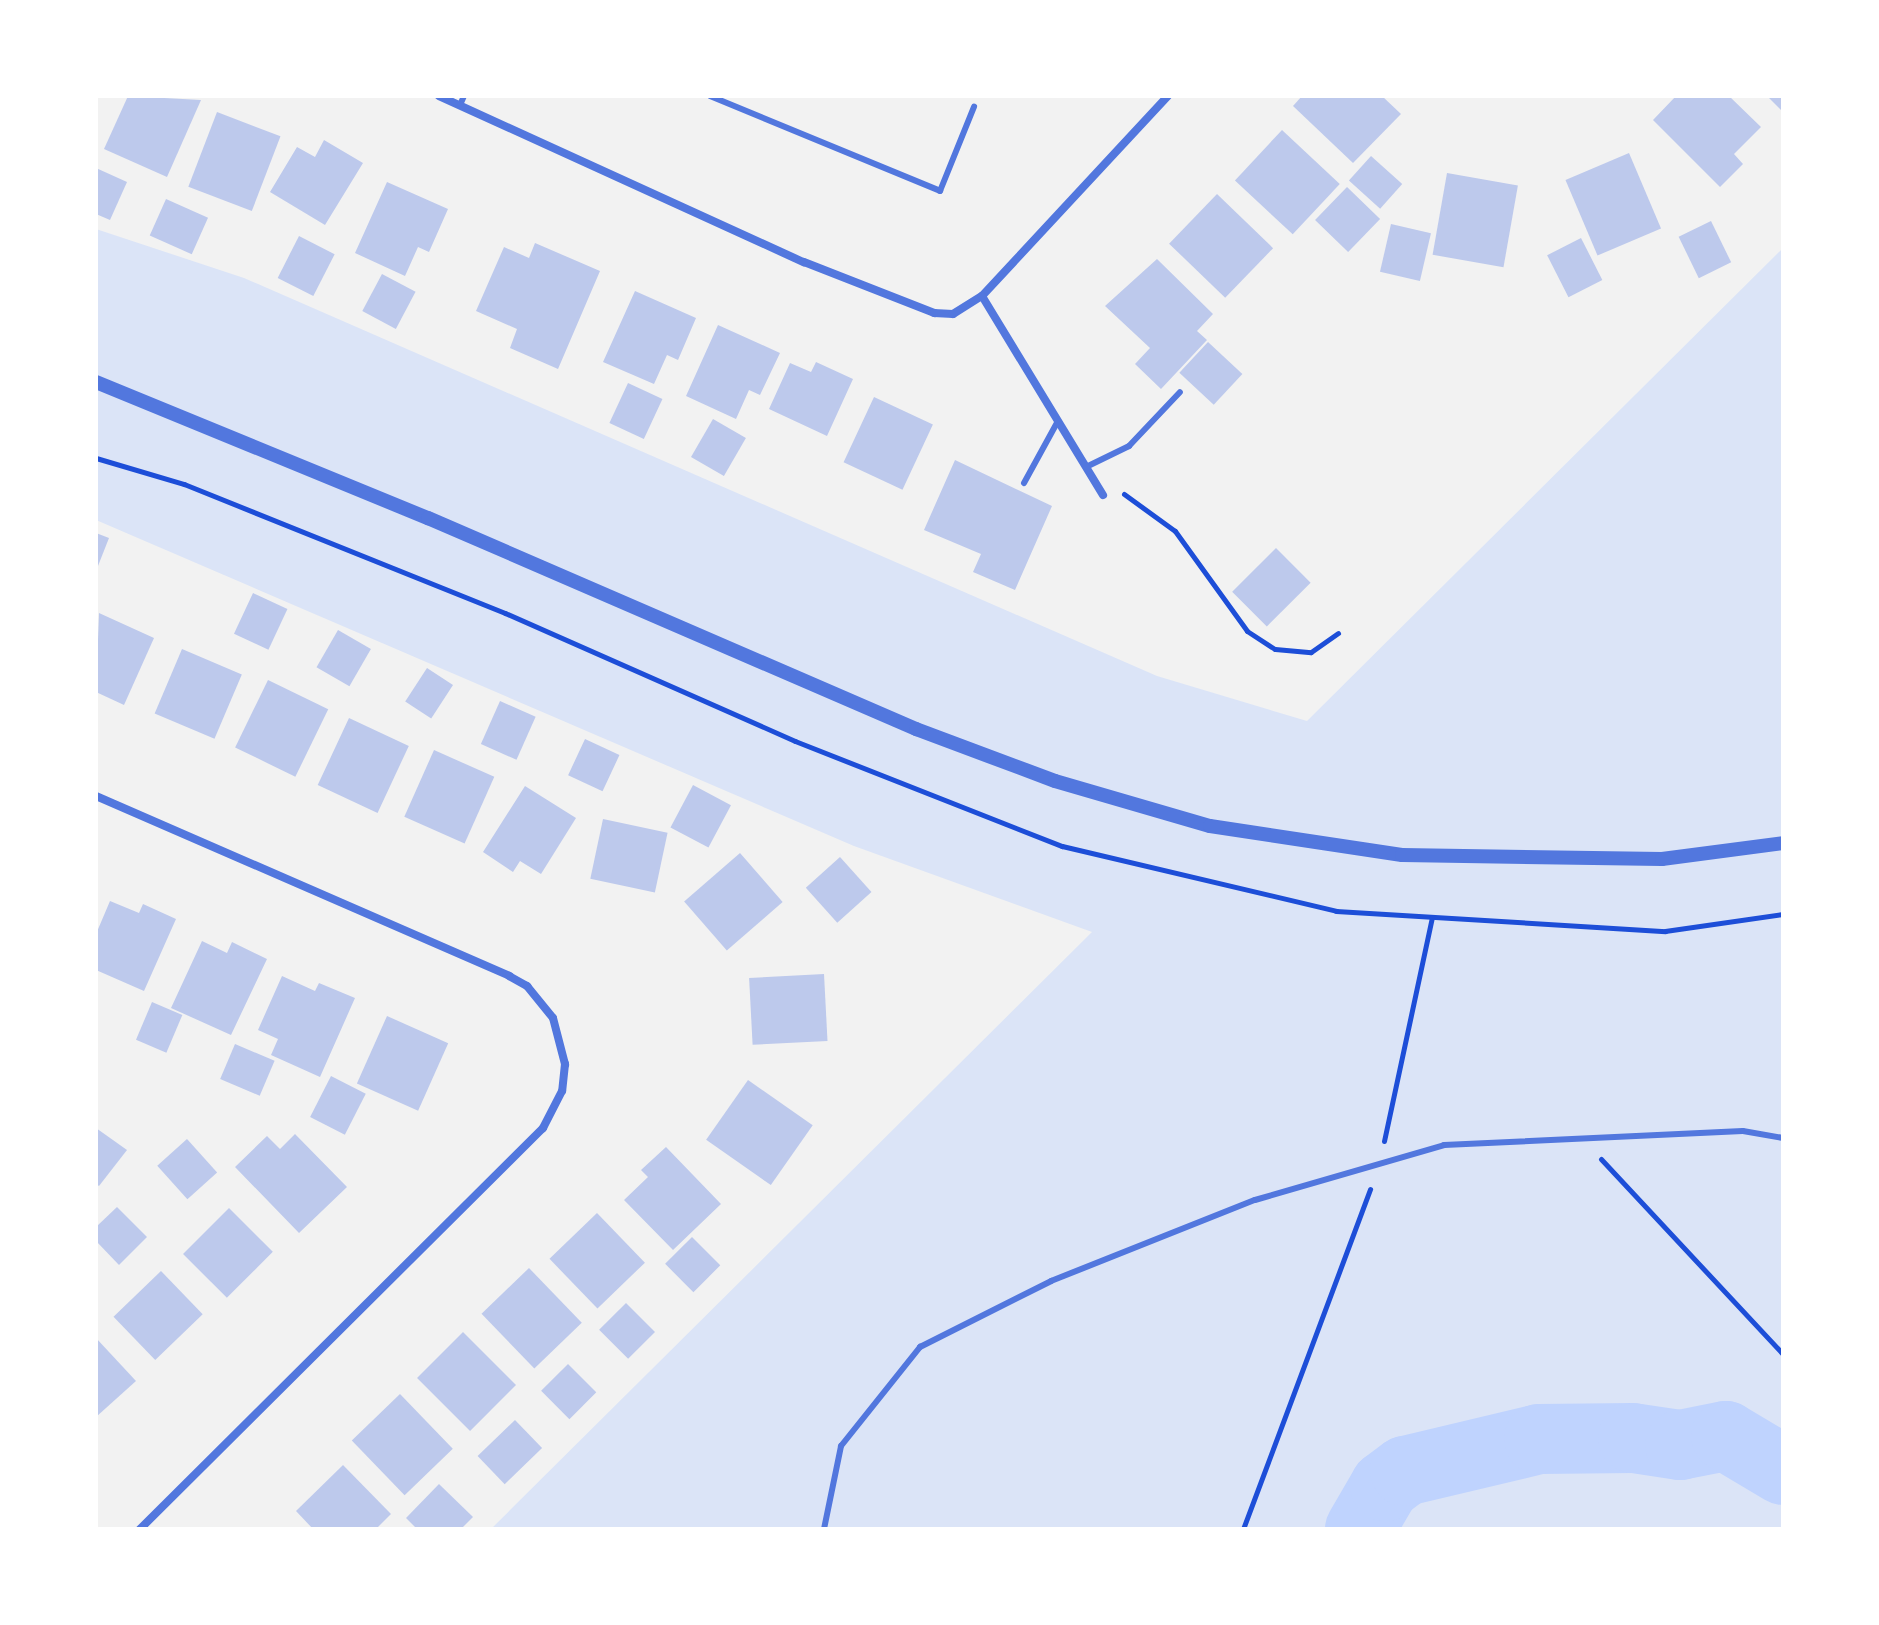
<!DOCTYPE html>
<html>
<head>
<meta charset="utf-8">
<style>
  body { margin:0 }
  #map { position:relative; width:1879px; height:1625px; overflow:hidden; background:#f2f2f2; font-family:"DejaVu Sans",sans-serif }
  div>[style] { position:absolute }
  .green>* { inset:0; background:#dbe4f7 }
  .river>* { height:70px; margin:-35px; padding:0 35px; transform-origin:35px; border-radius:35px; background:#bfd3fe }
  .building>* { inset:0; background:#bdc9ec; transform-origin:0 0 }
  .path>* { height:5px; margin:-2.5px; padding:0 2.5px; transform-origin:2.5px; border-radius:2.5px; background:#1d4ed8 }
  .service>* { height:6px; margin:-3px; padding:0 3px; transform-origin:3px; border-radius:3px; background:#5277de }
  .minor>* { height:8px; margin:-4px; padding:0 4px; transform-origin:4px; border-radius:4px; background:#5277de }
  .tertiary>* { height:14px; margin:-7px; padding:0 7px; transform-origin:7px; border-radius:7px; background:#5277de }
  span { translate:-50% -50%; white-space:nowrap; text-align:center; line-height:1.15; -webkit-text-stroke:6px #fff; paint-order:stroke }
  .frame { position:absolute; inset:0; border:98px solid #fff; pointer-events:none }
</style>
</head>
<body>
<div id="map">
  <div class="green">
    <i style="clip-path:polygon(96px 229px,244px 278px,1157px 676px,1307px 721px,1783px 248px,1783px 1529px,491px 1529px,1092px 932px,854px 846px,96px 520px)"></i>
  </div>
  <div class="river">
    <i style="left:1360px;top:1529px;width:50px;rotate:-59.8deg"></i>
    <i style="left:1385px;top:1486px;width:25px;rotate:-37deg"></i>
    <i style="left:1405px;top:1471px;width:138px;rotate:-13.4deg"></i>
    <i style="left:1539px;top:1439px;width:94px;rotate:-0.6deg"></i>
    <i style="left:1633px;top:1438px;width:48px;rotate:8.5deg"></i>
    <i style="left:1680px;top:1445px;width:47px;rotate:-11.1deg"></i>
    <i style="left:1726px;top:1436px;width:66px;rotate:30.8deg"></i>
  </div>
  <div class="building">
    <i style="clip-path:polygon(128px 96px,201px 100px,167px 177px,104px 149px)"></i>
    <i style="clip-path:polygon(1302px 96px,1382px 96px,1401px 114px,1353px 163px,1293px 106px)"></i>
    <i style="clip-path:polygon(1676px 96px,1729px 96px,1761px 127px,1734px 154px,1743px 164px,1720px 187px,1653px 120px)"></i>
    <i style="clip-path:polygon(1767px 96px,1783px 96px,1783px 112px)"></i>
    <i style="left:217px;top:112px;width:68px;height:80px;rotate:21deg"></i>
    <i style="left:1282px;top:130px;width:79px;height:69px;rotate:43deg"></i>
    <i style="clip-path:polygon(324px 140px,363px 163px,325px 225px,270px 192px,297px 147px,315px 157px)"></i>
    <i style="left:1629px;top:153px;width:82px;height:69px;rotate:67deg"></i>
    <i style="left:1371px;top:156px;width:42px;height:33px;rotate:42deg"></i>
    <i style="clip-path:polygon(96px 168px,127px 182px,110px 220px,96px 214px)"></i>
    <i style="left:1447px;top:173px;width:72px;height:83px;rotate:10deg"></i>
    <i style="clip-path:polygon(387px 182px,448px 209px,429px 252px,418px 247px,405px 276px,355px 253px)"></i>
    <i style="left:1347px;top:187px;width:46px;height:46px;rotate:44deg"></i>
    <i style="left:1217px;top:194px;width:78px;height:69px;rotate:44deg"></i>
    <i style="left:166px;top:199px;width:46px;height:40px;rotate:24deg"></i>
    <i style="left:1711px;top:221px;width:46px;height:36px;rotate:64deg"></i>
    <i style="left:1391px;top:224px;width:41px;height:49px;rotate:13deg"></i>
    <i style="left:299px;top:236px;width:40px;height:47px;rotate:27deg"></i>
    <i style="left:1581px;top:238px;width:47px;height:38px;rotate:63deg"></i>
    <i style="clip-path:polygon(535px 243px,600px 271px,558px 369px,510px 348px,517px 329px,476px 311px,504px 247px,529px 258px)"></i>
    <i style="clip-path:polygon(1157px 259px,1213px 314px,1197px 331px,1207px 340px,1161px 389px,1135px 364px,1150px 348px,1105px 306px)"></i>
    <i style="left:382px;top:274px;width:38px;height:42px;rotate:28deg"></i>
    <i style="clip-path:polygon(635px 291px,696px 318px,678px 360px,667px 355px,654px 384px,603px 362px)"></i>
    <i style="clip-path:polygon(718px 325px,780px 353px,760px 395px,749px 390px,736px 419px,686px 396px)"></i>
    <i style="left:1208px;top:342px;width:47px;height:42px;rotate:43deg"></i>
    <i style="clip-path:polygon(816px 362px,853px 379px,827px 436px,769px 409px,790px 363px,811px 372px)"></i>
    <i style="left:628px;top:383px;width:38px;height:44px;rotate:25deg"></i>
    <i style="left:874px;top:397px;width:65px;height:72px;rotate:25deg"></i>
    <i style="left:713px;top:419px;width:38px;height:44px;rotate:30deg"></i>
    <i style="clip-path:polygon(955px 460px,1052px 506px,1015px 590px,973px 572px,981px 554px,924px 530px)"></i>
    <i style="clip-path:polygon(96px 533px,109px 538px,96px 571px)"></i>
    <i style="left:1276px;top:548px;width:49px;height:62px;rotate:45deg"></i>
    <i style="left:253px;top:593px;width:38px;height:45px;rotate:25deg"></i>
    <i style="clip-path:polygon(99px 613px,154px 638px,124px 705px,96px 692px)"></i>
    <i style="left:338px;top:630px;width:38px;height:43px;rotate:30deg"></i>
    <i style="left:182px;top:649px;width:65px;height:70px;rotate:23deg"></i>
    <i style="left:427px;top:668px;width:31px;height:40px;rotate:33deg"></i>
    <i style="left:268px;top:680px;width:67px;height:75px;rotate:26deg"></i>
    <i style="left:500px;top:701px;width:39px;height:47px;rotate:24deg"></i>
    <i style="left:349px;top:718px;width:66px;height:74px;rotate:25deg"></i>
    <i style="left:585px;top:739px;width:38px;height:40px;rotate:25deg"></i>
    <i style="left:434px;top:750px;width:66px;height:73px;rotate:24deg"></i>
    <i style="left:693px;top:785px;width:43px;height:48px;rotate:28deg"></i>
    <i style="clip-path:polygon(525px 786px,576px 818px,541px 874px,520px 861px,513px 872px,483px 852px)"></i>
    <i style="left:603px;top:819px;width:66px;height:61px;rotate:12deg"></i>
    <i style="left:740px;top:853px;width:65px;height:74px;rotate:49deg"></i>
    <i style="left:840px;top:857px;width:47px;height:46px;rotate:48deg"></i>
    <i style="clip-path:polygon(110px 901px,139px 913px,143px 904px,176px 919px,144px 991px,96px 970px,96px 934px)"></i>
    <i style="clip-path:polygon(202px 941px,227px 953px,232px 942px,267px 959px,231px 1035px,171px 1008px)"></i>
    <i style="left:824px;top:974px;width:67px;height:75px;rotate:87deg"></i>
    <i style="clip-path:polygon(282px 976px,315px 991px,319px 983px,355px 998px,320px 1077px,271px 1055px,278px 1039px,258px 1030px)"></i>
    <i style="left:152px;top:1002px;width:33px;height:41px;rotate:23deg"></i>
    <i style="left:387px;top:1016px;width:67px;height:74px;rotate:24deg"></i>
    <i style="left:235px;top:1044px;width:43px;height:38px;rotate:23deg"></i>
    <i style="left:331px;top:1076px;width:39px;height:46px;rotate:27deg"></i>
    <i style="left:748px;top:1080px;width:79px;height:73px;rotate:35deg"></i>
    <i style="clip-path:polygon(96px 1128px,127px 1150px,99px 1186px,96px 1184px)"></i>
    <i style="clip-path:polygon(295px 1134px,347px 1187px,299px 1233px,235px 1167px,267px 1136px,280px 1149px)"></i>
    <i style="left:187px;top:1139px;width:45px;height:40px;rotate:48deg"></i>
    <i style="clip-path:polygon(666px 1147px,721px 1204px,673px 1250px,624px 1200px,648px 1177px,641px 1170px)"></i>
    <i style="clip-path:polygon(117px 1207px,147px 1237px,119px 1265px,96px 1241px,96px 1227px)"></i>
    <i style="left:229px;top:1208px;width:62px;height:65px;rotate:45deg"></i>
    <i style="left:597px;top:1213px;width:69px;height:66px;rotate:46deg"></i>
    <i style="left:692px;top:1237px;width:40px;height:38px;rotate:45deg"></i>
    <i style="left:529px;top:1268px;width:76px;height:66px;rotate:46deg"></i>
    <i style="left:161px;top:1271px;width:60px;height:66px;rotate:46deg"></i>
    <i style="left:626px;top:1303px;width:41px;height:38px;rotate:45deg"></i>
    <i style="left:463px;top:1332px;width:75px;height:65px;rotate:45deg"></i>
    <i style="clip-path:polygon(96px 1338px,136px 1381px,96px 1417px)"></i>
    <i style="left:568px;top:1364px;width:40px;height:38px;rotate:45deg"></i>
    <i style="left:400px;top:1394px;width:76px;height:67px;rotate:46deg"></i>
    <i style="left:515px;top:1420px;width:39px;height:52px;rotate:46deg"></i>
    <i style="clip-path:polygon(343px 1465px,391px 1514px,376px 1529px,313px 1529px,296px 1511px)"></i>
    <i style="clip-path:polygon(439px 1484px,473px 1517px,461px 1529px,417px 1529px,406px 1518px)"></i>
  </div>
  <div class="path">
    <i style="left:96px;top:458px;width:92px;rotate:16.5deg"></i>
    <i style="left:184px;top:484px;width:346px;rotate:21.9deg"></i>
    <i style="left:505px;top:613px;width:317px;rotate:23.8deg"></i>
    <i style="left:795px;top:741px;width:287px;rotate:21.5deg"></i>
    <i style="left:1062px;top:846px;width:282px;rotate:13.3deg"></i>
    <i style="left:1336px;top:911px;width:330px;rotate:3.5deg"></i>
    <i style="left:1665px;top:931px;width:119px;rotate:-8.2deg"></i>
    <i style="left:1124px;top:494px;width:63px;rotate:36deg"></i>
    <i style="left:1175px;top:531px;width:123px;rotate:54.2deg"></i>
    <i style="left:1247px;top:631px;width:33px;rotate:33deg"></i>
    <i style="left:1275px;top:649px;width:36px;rotate:5deg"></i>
    <i style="left:1311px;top:652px;width:33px;rotate:-35deg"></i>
    <i style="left:1384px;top:1141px;width:229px;rotate:-77.9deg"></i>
    <i style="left:1601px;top:1159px;width:267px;rotate:47deg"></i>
    <i style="left:1243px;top:1529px;width:363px;rotate:-69.5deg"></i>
  </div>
  <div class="service">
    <i style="left:710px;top:96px;width:249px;rotate:22.4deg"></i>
    <i style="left:940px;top:191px;width:91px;rotate:-68deg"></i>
    <i style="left:460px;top:105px;width:10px;rotate:-66deg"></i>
    <i style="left:1086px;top:467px;width:48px;rotate:-26deg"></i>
    <i style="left:1129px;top:446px;width:74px;rotate:-46.6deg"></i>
    <i style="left:1024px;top:483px;width:71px;rotate:-61.3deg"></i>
    <i style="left:824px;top:1529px;width:85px;rotate:-78.4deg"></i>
    <i style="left:841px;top:1446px;width:127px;rotate:-51.4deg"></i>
    <i style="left:920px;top:1347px;width:147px;rotate:-26.7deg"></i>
    <i style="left:1051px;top:1281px;width:219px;rotate:-21.7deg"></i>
    <i style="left:1255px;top:1200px;width:197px;rotate:-16.2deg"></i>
    <i style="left:1444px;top:1145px;width:299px;rotate:-2.7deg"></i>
    <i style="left:1743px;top:1131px;width:41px;rotate:9.9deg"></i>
  </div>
  <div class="minor">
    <i style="left:439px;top:96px;width:401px;rotate:24.5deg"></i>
    <i style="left:804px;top:262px;width:140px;rotate:21.4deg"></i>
    <i style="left:934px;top:313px;width:19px;rotate:3deg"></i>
    <i style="left:953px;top:314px;width:34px;rotate:-32deg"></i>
    <i style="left:982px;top:296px;width:273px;rotate:-47.1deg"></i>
    <i style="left:982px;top:296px;width:233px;rotate:58.7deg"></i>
    <i style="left:96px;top:796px;width:451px;rotate:23.5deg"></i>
    <i style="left:509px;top:976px;width:21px;rotate:29deg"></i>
    <i style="left:527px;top:986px;width:41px;rotate:50.9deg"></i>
    <i style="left:553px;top:1018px;width:48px;rotate:75.4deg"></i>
    <i style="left:565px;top:1064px;width:27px;rotate:96deg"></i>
    <i style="left:562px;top:1091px;width:42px;rotate:117.2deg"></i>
    <i style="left:543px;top:1128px;width:569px;rotate:135.14deg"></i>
  </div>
  <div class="tertiary">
    <i style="left:96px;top:382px;width:359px;rotate:22.3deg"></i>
    <i style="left:428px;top:518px;width:532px;rotate:23.38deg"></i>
    <i style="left:916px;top:729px;width:148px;rotate:20.5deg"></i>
    <i style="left:1055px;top:781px;width:161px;rotate:16.2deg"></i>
    <i style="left:1210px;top:826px;width:194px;rotate:8.6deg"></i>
    <i style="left:1402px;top:855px;width:260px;rotate:0.9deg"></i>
    <i style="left:1662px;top:859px;width:122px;rotate:-7.5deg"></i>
  </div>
  <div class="frame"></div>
</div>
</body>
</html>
